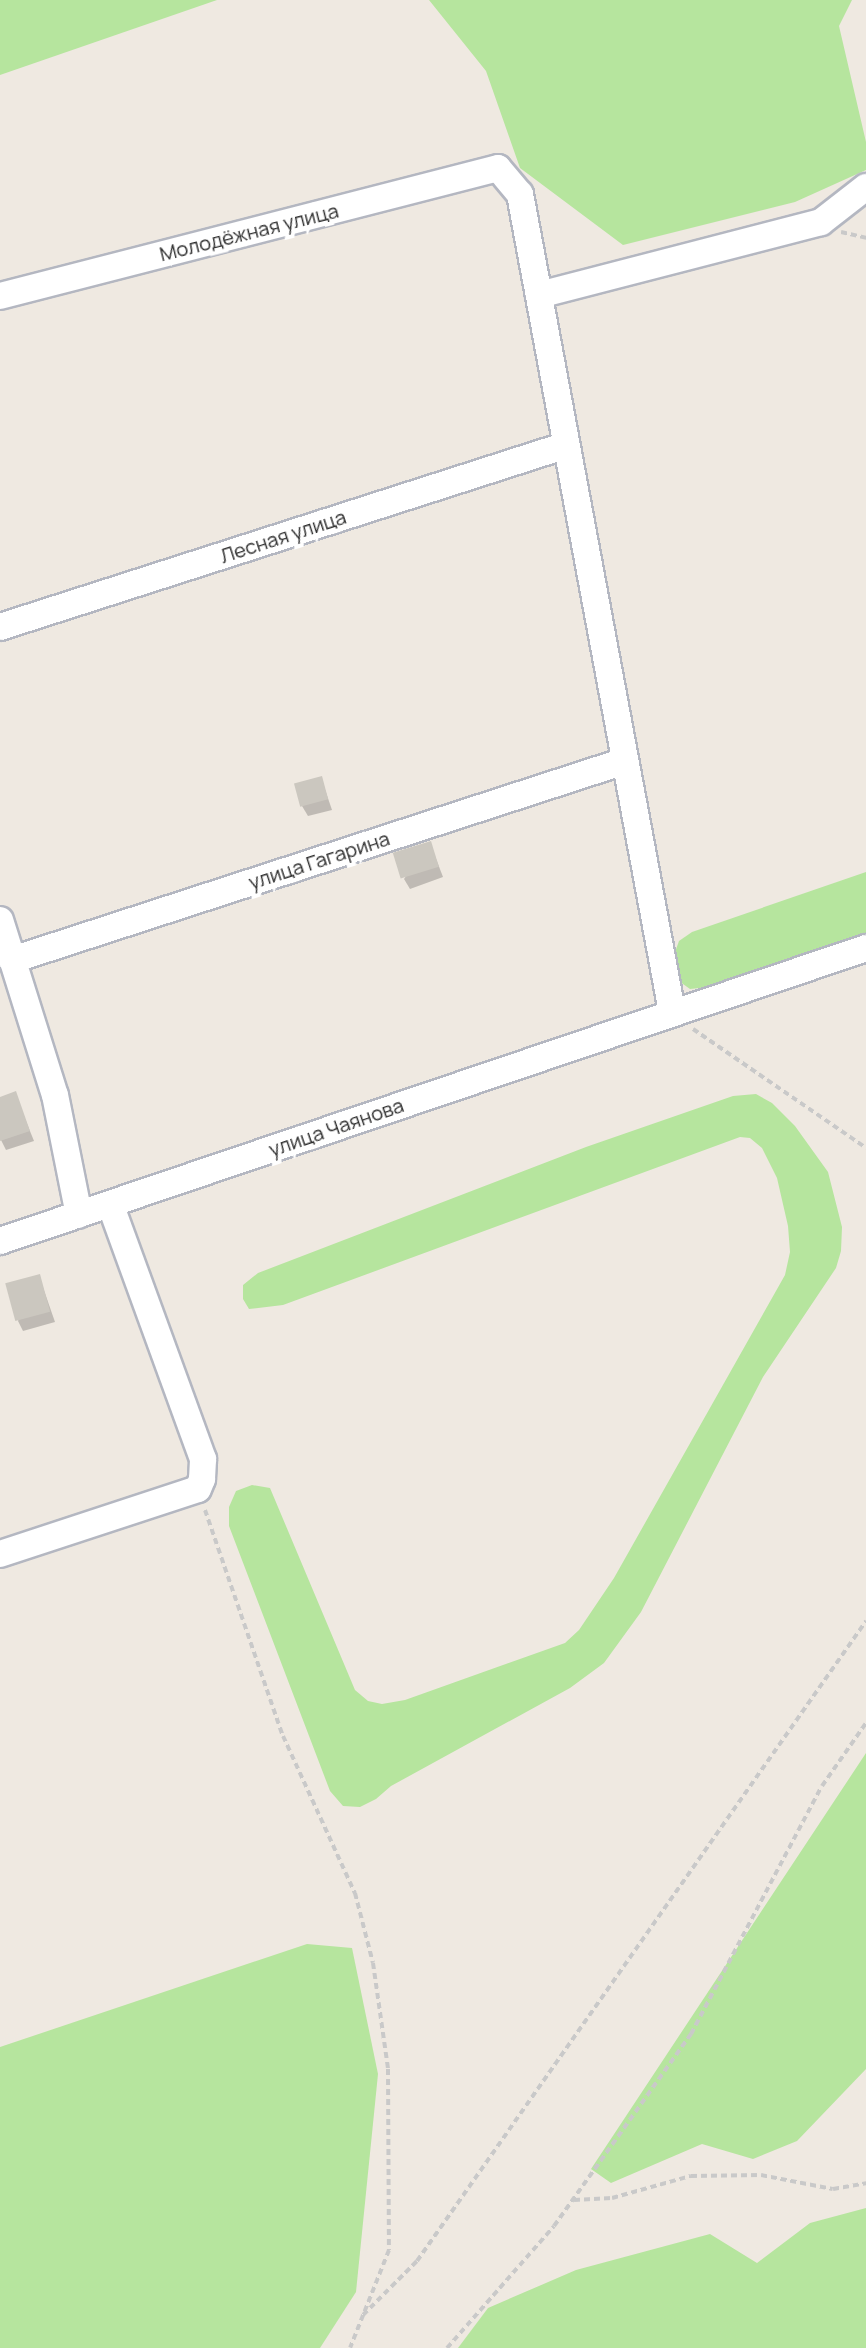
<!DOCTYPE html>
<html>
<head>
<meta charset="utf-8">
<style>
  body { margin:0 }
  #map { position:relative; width:866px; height:2348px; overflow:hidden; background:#efe9e1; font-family:Manrope,sans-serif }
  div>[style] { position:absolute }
  .green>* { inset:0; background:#b6e59e }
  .shadow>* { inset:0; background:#0003 }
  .building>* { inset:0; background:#cbc7bf; transform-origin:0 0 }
  .path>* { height:4px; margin-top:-2px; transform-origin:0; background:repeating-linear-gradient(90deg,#c9c9c9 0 6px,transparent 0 10px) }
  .roads { filter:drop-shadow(2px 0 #b4b7c1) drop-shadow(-2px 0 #b4b7c1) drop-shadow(0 2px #b4b7c1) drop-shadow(0 -2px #b4b7c1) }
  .minor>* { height:26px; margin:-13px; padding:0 13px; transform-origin:13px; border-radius:13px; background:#fff }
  span { translate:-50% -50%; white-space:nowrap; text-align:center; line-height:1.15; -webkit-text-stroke:8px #fff; paint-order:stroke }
  .street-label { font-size:20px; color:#2e2e2e }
</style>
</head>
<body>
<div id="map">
  <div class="green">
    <i style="clip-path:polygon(0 0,217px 0,0 75px)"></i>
    <i style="clip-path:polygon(429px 0,852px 0,839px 26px,866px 142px,866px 170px,795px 202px,623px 245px,520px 168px,486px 71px)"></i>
    <i style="clip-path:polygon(866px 872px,866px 934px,709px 987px,690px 989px,676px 979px,674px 955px,679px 941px,692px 932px)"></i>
    <i style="clip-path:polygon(756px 1094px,772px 1103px,795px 1126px,828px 1172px,842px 1227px,841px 1251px,836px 1268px,763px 1377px,641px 1612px,604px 1663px,570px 1688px,391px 1786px,376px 1799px,360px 1807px,343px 1806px,330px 1791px,229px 1526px,229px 1507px,236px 1491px,252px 1485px,270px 1488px,355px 1690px,368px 1701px,382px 1704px,405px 1700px,565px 1643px,579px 1630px,614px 1578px,785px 1275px,790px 1252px,788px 1226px,777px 1178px,762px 1148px,750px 1138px,740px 1137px,283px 1305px,249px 1309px,243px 1299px,243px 1285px,258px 1273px,586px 1147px,733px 1096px)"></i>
    <i style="clip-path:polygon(866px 1753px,866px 2069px,797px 2141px,753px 2159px,702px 2144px,611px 2183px,591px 2169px)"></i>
    <i style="clip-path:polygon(307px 1944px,352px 1948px,378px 2074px,356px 2292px,320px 2348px,0 2348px,0 2047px)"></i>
    <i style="clip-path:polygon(866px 2208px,866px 2348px,458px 2348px,488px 2308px,576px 2270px,710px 2234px,757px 2263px,810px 2223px)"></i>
  </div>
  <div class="shadow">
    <i style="clip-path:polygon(321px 778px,332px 810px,308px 816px,302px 806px)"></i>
    <i style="clip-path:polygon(430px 843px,443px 877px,410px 889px,404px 879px)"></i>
    <i style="clip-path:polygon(15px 1094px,34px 1141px,6px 1150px,0 1138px,0 1099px)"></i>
    <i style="clip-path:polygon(39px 1276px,55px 1322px,23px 1331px,18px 1321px)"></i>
  </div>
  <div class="building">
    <i style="left:322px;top:776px;width:24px;height:29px;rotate:75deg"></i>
    <i style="left:431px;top:841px;width:27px;height:40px;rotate:73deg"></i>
    <i style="clip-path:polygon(16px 1091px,30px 1131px,0 1141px,0 1097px)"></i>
    <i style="left:40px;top:1274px;width:39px;height:36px;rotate:75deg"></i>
  </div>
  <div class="path">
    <i style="left:841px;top:232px;width:26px;rotate:13deg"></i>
    <i style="left:693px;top:1029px;width:210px;rotate:34.5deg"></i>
    <i style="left:205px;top:1510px;width:239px;rotate:71deg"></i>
    <i style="left:283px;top:1736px;width:173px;rotate:65.4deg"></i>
    <i style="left:355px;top:1893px;width:72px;rotate:75.6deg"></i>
    <i style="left:373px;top:1963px;width:107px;rotate:81.9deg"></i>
    <i style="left:388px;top:2069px;width:181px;rotate:89.7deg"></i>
    <i style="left:389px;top:2250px;width:105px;rotate:111.7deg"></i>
    <i style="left:574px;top:2200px;width:38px;rotate:-3deg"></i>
    <i style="left:612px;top:2198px;width:82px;rotate:-15.6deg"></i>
    <i style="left:691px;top:2176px;width:70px;rotate:-0.8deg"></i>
    <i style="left:761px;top:2175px;width:73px;rotate:11deg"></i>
    <i style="left:833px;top:2189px;width:34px;rotate:-10deg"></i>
    <i style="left:363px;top:2315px;width:76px;rotate:-45deg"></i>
    <i style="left:417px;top:2261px;width:782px;rotate:-54.95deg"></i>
    <i style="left:447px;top:2348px;width:162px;rotate:-48.7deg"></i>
    <i style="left:554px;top:2226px;width:236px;rotate:-54.5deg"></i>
    <i style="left:691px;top:2034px;width:280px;rotate:-62.2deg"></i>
    <i style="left:822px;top:1786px;width:77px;rotate:-55.1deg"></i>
  </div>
  <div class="roads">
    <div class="minor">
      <i style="left:539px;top:295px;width:291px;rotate:-14.5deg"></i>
      <i style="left:821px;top:222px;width:57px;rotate:-37.9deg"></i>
      <i style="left:0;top:296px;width:514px;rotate:-14.41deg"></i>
      <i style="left:498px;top:168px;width:34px;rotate:50deg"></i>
      <i style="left:520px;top:194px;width:832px;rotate:79.47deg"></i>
      <i style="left:0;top:627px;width:595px;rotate:-17.8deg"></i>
      <i style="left:0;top:920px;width:183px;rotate:72.6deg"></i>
      <i style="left:55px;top:1095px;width:122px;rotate:78.7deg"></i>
      <i style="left:12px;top:960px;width:644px;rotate:-17.99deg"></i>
      <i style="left:0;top:1241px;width:914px;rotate:-18.69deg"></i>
      <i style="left:0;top:1554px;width:208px;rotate:-18.2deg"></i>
      <i style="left:198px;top:1489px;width:11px;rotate:-68deg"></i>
      <i style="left:202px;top:1479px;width:20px;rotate:-87deg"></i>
      <i style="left:203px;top:1459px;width:271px;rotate:-110deg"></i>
    </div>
  </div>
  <div class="street-label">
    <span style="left:249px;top:232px;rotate:-14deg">Молодёжная улица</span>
    <span style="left:283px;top:536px;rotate:-18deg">Лесная улица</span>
    <span style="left:319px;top:860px;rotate:-18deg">улица Гагарина</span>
    <span style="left:336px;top:1127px;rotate:-19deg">улица Чаянова</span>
  </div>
</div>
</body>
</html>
